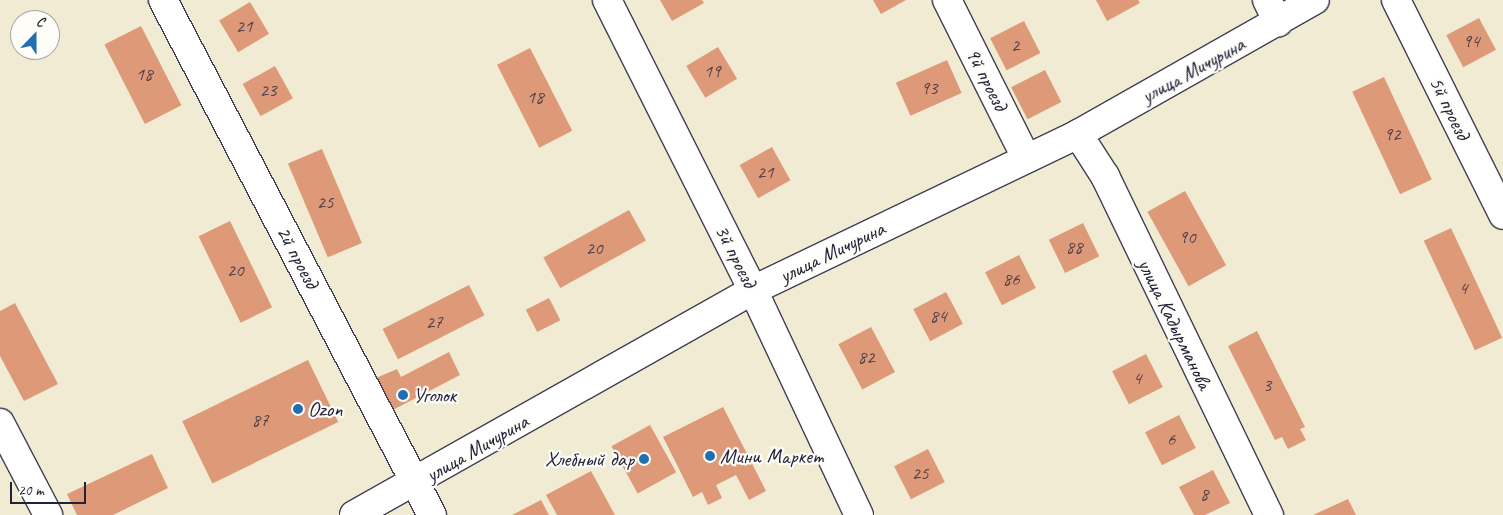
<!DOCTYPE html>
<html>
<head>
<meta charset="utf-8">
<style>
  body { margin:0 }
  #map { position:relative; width:1503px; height:515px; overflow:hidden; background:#f0ebd2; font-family:Caveat,sans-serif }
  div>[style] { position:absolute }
  .building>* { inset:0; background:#de9979; transform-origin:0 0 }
  .roads { filter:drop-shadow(1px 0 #414052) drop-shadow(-1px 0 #414052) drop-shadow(0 1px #414052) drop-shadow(0 -1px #414052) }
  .minor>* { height:28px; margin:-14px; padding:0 14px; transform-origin:14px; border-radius:14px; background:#fff }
  .major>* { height:28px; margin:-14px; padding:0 14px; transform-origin:14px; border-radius:14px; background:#fff }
  .dots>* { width:14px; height:14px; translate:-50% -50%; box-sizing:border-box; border:2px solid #fdfcf7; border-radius:50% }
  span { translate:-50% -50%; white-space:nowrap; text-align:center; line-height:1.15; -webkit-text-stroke:4.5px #fdfcf7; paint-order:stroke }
  .number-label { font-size:19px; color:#51404a }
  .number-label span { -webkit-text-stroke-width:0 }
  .street-label { font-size:21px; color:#22223b }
  .poi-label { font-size:21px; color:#22223b }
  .left { translate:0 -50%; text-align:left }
  .right { translate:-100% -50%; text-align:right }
  .north { position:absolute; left:10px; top:10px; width:50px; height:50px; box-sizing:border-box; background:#fdfcf7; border:1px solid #a5a5ac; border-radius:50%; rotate:22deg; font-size:14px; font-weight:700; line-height:20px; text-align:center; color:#22223b }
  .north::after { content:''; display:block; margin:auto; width:18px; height:22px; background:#1f6fb2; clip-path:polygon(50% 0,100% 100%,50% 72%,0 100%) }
  .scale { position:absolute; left:10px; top:482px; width:76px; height:22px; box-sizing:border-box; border:2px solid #22223b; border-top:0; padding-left:6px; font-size:15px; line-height:18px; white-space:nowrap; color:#22223b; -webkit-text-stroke:4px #fdfcf7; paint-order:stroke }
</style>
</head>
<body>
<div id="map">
  <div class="building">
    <i style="clip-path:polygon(660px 0,702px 0,704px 3px,672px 21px)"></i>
    <i style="clip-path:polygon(873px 0,906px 0,881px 14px)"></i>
    <i style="clip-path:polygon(1096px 0,1138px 0,1140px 3px,1107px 21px)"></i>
    <i style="left:250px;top:2px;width:37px;height:36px;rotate:59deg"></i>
    <i style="left:1479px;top:18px;width:36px;height:37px;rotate:62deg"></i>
    <i style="left:1024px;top:21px;width:36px;height:38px;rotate:63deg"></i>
    <i style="left:141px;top:26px;width:89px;height:41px;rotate:63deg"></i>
    <i style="left:718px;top:47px;width:37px;height:37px;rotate:59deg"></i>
    <i style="left:530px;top:48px;width:93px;height:37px;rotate:63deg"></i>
    <i style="left:947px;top:60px;width:36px;height:56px;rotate:66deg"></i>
    <i style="left:275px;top:66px;width:37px;height:37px;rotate:61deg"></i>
    <i style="left:1045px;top:70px;width:36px;height:38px;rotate:63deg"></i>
    <i style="left:1384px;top:77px;width:113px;height:35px;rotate:65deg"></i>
    <i style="left:772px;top:147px;width:38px;height:37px;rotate:61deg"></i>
    <i style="left:322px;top:149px;width:102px;height:37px;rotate:67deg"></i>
    <i style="left:1185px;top:191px;width:85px;height:43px;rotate:61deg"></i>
    <i style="left:629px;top:210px;width:35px;height:98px;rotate:61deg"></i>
    <i style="left:230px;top:221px;width:96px;height:35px;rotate:64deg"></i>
    <i style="left:1083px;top:223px;width:37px;height:38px;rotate:64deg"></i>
    <i style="left:1451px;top:228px;width:121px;height:30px;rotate:65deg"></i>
    <i style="left:1019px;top:255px;width:37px;height:38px;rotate:63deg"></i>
    <i style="left:469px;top:285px;width:34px;height:97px;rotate:63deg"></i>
    <i style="left:946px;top:292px;width:36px;height:37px;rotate:62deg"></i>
    <i style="left:549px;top:298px;width:25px;height:26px;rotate:63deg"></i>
    <i style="clip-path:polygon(15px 303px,58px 384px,24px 401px,0 356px,0 311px)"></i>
    <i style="left:871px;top:327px;width:51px;height:37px;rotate:62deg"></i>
    <i style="clip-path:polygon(1257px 331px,1305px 427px,1300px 429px,1306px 440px,1288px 449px,1282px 437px,1275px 440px,1228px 346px)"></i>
    <i style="clip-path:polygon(449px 352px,460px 375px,391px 411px,376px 378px,397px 369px,401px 377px)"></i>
    <i style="left:1146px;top:354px;width:37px;height:38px;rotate:63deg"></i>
    <i style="left:308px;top:360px;width:69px;height:140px;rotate:64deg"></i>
    <i style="clip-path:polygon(723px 407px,766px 491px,749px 500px,736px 475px,716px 485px,722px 498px,708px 505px,702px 492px,693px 497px,663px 437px)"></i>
    <i style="left:1179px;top:415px;width:37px;height:38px;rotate:63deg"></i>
    <i style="left:650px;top:425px;width:54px;height:44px;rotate:61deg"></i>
    <i style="left:928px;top:449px;width:37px;height:38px;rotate:63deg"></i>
    <i style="clip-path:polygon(152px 454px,168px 488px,113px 515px,77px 515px,67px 494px)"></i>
    <i style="clip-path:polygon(1213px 470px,1230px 503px,1205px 515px,1194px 515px,1179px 487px)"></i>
    <i style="clip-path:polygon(591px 471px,615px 515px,557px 515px,546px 495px)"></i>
    <i style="clip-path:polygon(1348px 499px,1356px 515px,1313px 515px)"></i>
    <i style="clip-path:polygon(541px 500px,549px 515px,512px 515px)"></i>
  </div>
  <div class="roads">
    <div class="minor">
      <i style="left:163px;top:0;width:581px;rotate:62.42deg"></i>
      <i style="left:607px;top:0;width:325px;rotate:63.3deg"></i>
      <i style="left:753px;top:290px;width:249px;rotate:64.8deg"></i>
      <i style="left:947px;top:0;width:177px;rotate:63.4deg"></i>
      <i style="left:1267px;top:0;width:25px;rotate:64deg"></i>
      <i style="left:1396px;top:0;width:240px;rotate:63.5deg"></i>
      <i style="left:1078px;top:134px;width:50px;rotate:57.3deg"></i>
      <i style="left:1105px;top:176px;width:377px;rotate:64.2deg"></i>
      <i style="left:0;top:423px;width:104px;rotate:62.4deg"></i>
    </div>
    <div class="major">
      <i style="left:354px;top:515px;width:458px;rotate:-29.4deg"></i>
      <i style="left:753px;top:290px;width:361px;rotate:-25.6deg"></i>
      <i style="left:1078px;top:134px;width:272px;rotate:-29.5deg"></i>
    </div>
  </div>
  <div class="dots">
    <i style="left:403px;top:395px;background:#1f6fb2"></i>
    <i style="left:298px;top:409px;background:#1f6fb2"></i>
    <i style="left:710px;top:456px;background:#1f6fb2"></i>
    <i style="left:644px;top:459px;background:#1f6fb2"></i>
  </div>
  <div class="number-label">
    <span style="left:244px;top:27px">21</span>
    <span style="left:1471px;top:42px">94</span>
    <span style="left:1015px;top:46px">2</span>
    <span style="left:712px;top:72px">19</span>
    <span style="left:144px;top:75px">18</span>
    <span style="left:929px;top:89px">93</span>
    <span style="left:268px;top:91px">23</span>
    <span style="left:535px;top:98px">18</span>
    <span style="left:1392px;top:135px">92</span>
    <span style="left:765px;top:173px">21</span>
    <span style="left:325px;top:203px">25</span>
    <span style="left:1187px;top:238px">90</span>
    <span style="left:1074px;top:248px">88</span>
    <span style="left:594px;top:249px">20</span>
    <span style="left:235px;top:271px">20</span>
    <span style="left:1011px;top:280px">86</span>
    <span style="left:1463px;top:289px">4</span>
    <span style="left:938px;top:317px">84</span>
    <span style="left:434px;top:323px">27</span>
    <span style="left:866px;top:358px">82</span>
    <span style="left:1137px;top:379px">4</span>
    <span style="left:1267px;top:386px">3</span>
    <span style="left:260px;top:421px">87</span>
    <span style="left:1171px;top:440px">6</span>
    <span style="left:920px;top:474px">25</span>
    <span style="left:1204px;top:495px">8</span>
  </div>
  <div class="street-label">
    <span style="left:1193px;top:70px;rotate:-29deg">улица Мичурина</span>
    <span style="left:987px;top:79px;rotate:63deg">9й проезд</span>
    <span style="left:1450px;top:108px;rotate:64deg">5й проезд</span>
    <span style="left:832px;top:252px;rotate:-26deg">улица Мичурина</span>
    <span style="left:736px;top:256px;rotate:63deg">3й проезд</span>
    <span style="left:298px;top:257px;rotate:62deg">2й проезд</span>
    <span style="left:1175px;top:324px;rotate:64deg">улица Кадырманова</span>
    <span style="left:477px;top:448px;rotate:-30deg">улица Мичурина</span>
  </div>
  <div class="poi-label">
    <span class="left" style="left:413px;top:395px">Уголок</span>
    <span class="left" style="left:308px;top:409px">Ozon</span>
    <span class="left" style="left:720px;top:456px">Мини Маркет</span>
    <span class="right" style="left:634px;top:459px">Хлебный дар</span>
  </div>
  <div class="north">С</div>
  <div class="scale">20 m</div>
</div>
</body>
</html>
